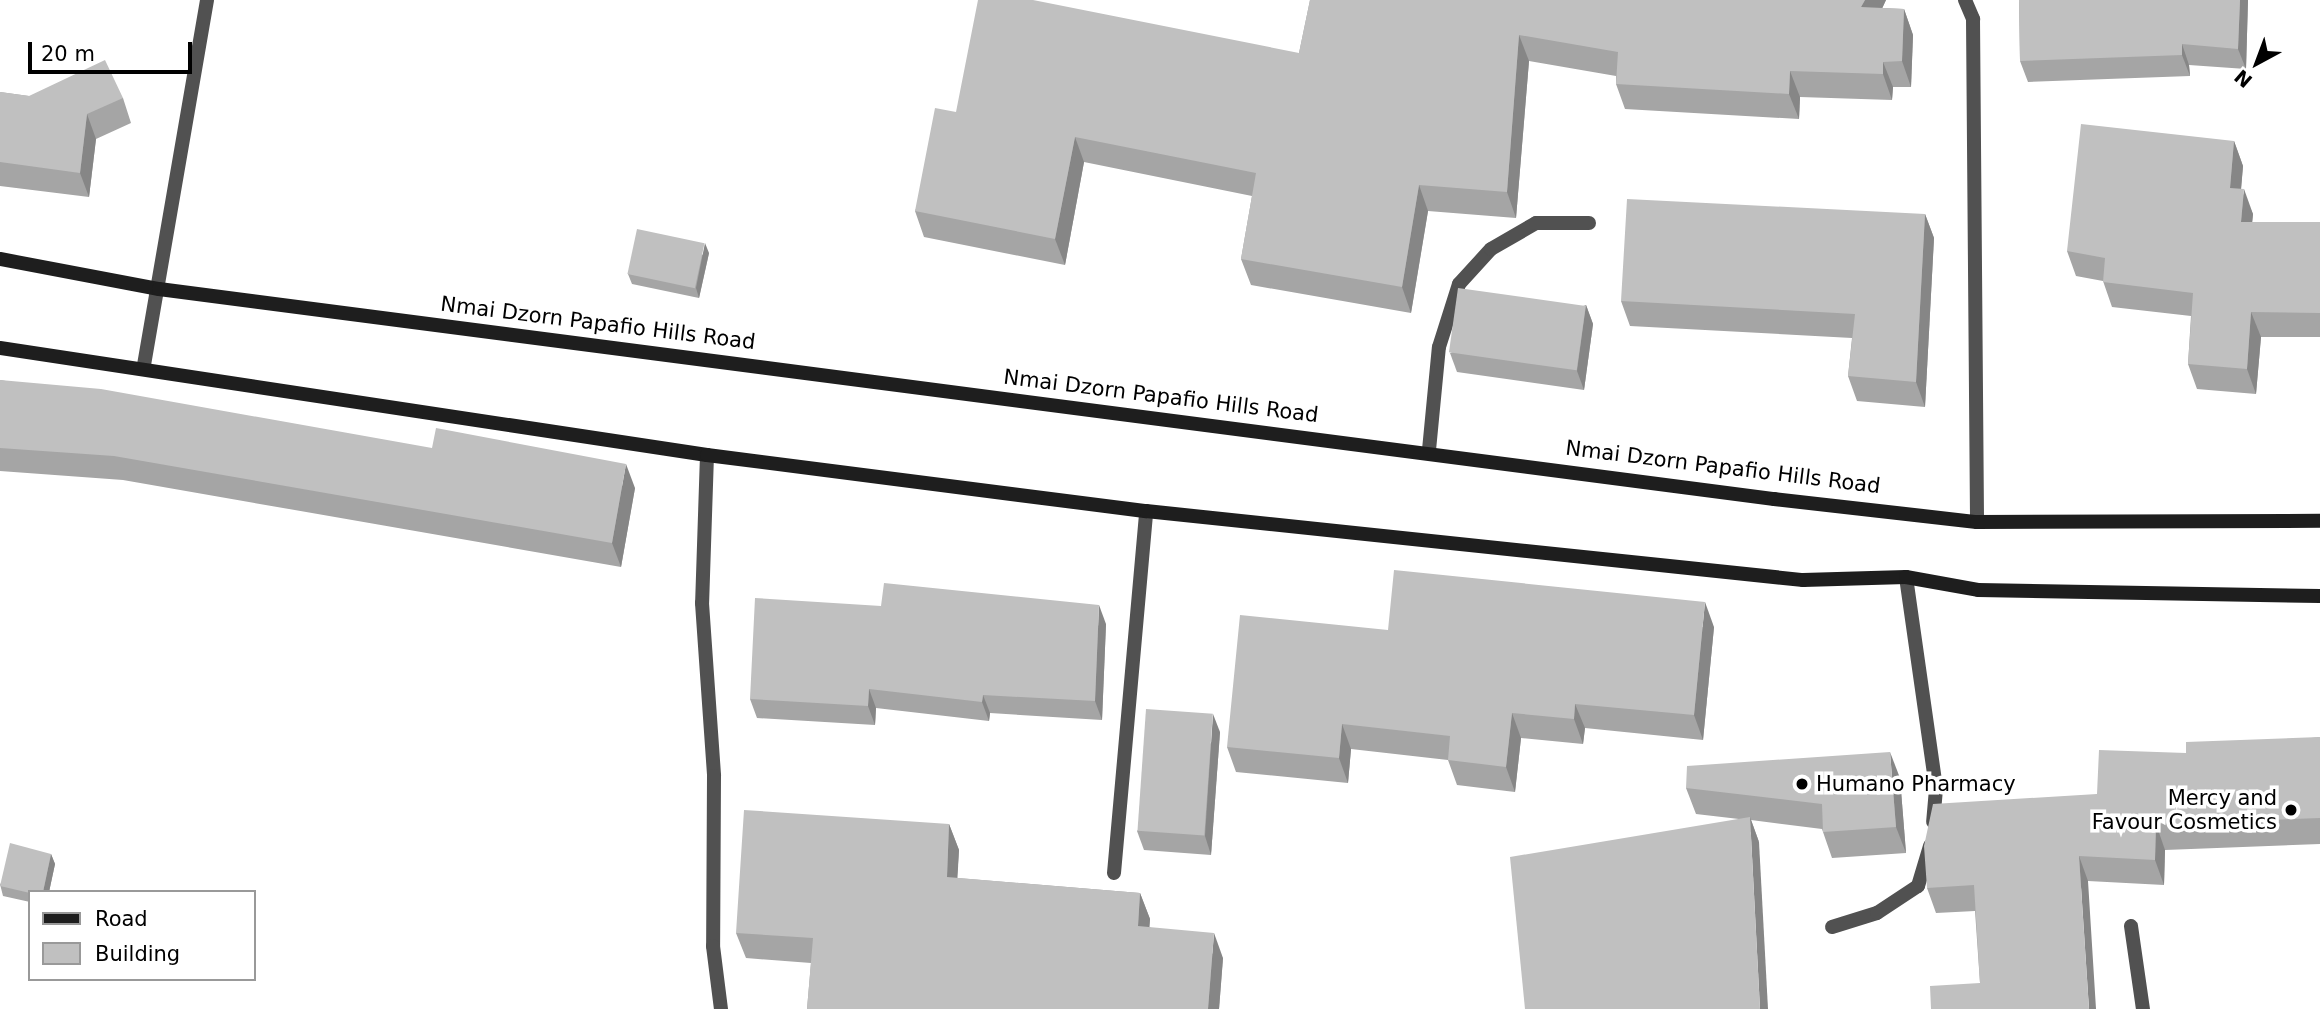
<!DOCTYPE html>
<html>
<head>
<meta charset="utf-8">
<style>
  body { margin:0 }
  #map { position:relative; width:2320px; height:1009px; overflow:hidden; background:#fff; font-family:"DejaVu Sans",sans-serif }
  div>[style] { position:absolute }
  .lane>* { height:14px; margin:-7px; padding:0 7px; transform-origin:7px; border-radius:7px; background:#515151 }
  .street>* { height:14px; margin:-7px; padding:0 7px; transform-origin:7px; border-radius:7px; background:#515151 }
  .secondary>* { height:14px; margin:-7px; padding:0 7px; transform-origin:7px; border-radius:7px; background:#1e1e1e }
  .wall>* { inset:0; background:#a5a5a5 }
  .shaded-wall>* { inset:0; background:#868686 }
  .building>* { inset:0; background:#c0c0c0; transform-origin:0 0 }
  .dots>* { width:19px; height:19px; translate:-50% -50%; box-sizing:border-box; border:4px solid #fff; border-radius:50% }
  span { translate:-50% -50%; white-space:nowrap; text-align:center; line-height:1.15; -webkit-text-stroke:7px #fff; paint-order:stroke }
  .street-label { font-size:21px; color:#000 }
  .poi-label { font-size:21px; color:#000 }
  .left { translate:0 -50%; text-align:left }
  .right { translate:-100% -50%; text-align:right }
  .legend { position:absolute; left:28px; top:890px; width:228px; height:91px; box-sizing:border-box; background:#fff; border:2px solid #999; margin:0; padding:9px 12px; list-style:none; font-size:21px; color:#000 }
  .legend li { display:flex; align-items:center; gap:14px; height:35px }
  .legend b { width:35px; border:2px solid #999 }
  .north { position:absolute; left:2222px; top:28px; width:70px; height:70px; -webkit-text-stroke:5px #fff; paint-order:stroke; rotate:221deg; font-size:19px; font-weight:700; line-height:28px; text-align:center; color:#000 }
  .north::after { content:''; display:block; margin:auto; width:24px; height:32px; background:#000; clip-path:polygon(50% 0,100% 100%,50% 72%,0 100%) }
  .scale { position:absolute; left:28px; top:42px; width:164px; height:32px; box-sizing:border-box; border:4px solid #000; border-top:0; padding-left:9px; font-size:21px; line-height:24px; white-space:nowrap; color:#000; -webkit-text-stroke:5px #fff; paint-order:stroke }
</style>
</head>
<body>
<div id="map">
  <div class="lane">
    <i style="left:1429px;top:450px;width:103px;rotate:-84.5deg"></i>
    <i style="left:1439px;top:347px;width:66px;rotate:-72.4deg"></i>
    <i style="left:1459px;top:284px;width:47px;rotate:-47.6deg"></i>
    <i style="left:1491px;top:249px;width:52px;rotate:-30deg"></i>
    <i style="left:1536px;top:223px;width:53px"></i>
    <i style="left:1906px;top:577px;width:214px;rotate:81.9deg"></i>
    <i style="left:1936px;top:789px;width:33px;rotate:95deg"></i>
    <i style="left:2131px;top:926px;width:84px;rotate:81.8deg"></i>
    <i style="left:1832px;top:927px;width:47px;rotate:-17.3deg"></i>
    <i style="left:1877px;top:913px;width:49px;rotate:-33.4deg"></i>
    <i style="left:1918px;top:886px;width:42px;rotate:-73.3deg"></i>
  </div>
  <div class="street">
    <i style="left:1965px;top:0;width:21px;rotate:67deg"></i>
    <i style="left:1973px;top:19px;width:503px;rotate:89.54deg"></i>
    <i style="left:144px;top:365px;width:370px;rotate:-80.2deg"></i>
    <i style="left:707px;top:455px;width:148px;rotate:91.9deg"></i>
    <i style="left:702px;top:603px;width:173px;rotate:86deg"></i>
    <i style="left:714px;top:776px;width:170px;rotate:90.3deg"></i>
    <i style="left:713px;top:946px;width:64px;rotate:82.8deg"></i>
    <i style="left:1114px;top:873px;width:363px;rotate:-84.9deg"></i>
  </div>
  <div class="secondary">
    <i style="left:0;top:259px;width:162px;rotate:10.7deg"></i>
    <i style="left:159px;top:289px;width:1629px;rotate:7.41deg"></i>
    <i style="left:1774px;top:499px;width:204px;rotate:6.5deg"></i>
    <i style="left:1977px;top:522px;width:343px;rotate:-0.2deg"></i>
    <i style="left:0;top:348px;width:715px;rotate:8.61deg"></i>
    <i style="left:707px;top:455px;width:443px;rotate:7.3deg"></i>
    <i style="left:1146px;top:511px;width:661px;rotate:6deg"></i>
    <i style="left:1803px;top:580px;width:103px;rotate:-1.7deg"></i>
    <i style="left:1906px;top:577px;width:73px;rotate:10.2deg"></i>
    <i style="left:1978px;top:590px;width:342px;rotate:1deg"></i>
  </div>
  <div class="wall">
    <i style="clip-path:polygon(1310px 0,1886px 0,1882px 8px,1904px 9px,1913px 35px,1911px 87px,1893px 87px,1892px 100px,1800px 97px,1799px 119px,1625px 109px,1616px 84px,1616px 76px,1529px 61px,1516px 218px,1428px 211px,1411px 313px,1251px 285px,1241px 259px,1252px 196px,1084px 162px,1065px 265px,924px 237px,915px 211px,956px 112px,1299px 53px)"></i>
    <i style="clip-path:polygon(2019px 0,2248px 0,2246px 69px,2189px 65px,2190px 76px,2028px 82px,2020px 61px)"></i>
    <i style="clip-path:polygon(0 92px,29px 96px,123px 98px,131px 123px,96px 139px,89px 197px,0 186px)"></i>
    <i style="clip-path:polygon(2234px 141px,2243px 166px,2241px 189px,2253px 214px,2252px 222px,2320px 222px,2320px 337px,2261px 337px,2256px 394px,2197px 389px,2188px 364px,2191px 316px,2112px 307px,2103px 281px,2076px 276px,2067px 251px)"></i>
    <i style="clip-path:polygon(1925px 214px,1934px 238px,1925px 407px,1857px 401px,1848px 376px,1852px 338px,1630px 326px,1621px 301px)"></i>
    <i style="clip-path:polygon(709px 253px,699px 298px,632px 284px,628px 274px)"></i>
    <i style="clip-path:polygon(1586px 305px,1593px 324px,1584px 390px,1457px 372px,1450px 353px)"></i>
    <i style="clip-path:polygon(0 380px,635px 488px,621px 567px,123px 480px,0 471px)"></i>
    <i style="clip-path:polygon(1106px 624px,1102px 720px,990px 713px,989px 721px,876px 708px,875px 725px,757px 718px,750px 699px)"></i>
    <i style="clip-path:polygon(1714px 627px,1703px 740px,1585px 728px,1583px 744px,1521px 738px,1515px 792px,1457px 785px,1448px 760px,1351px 749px,1348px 783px,1236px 772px,1227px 747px,1388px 630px)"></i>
    <i style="clip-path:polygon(1220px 732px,1211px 855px,1144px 850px,1137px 831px)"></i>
    <i style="clip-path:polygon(2320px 737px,2320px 844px,2165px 850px,2164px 885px,2088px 881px,1980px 983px,1975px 911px,1936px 913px,1927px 888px,2097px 794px,2186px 753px)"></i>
    <i style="clip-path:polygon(1900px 778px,1906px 853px,1832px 858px,1823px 832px,1822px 829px,1751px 820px,1759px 842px,1739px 819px,1696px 814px,1686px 788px)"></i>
    <i style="clip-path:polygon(949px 824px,959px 850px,957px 878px,1140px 893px,1150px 919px,1149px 927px,1223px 958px,1219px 1009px,807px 1009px,811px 963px,746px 958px,736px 933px)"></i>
    <i style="clip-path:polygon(51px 854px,55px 864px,49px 892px,30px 892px,30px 902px,3px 896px,0 884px)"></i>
  </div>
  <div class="shaded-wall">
    <i style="clip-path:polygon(1865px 0,1886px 0,1871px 33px,1861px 7px)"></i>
    <i style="clip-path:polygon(2240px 0,2248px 0,2246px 69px,2238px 49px)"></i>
    <i style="clip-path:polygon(1904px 9px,1913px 35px,1911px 87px,1902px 61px)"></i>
    <i style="clip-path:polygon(1519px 35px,1529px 61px,1516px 218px,1507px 192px)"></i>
    <i style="clip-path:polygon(2182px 44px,2189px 65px,2190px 76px,2182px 55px)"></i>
    <i style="clip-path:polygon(1883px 62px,1893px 87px,1892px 100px,1883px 74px)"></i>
    <i style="clip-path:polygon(1790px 71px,1800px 97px,1799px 119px,1789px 94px)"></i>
    <i style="clip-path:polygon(87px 114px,96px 139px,89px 197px,80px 173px)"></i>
    <i style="clip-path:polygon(1075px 137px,1084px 162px,1065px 265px,1055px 239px)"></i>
    <i style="clip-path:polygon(2234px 141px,2243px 166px,2239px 213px,2230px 188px)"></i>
    <i style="clip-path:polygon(1419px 185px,1428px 211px,1411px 313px,1402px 287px)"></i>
    <i style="clip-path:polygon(2244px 189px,2253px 214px,2250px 247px,2241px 222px)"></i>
    <i style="clip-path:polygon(1925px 214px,1934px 238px,1925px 407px,1916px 382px)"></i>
    <i style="clip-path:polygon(705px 243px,709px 253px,699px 298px,696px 288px)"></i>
    <i style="clip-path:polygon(1586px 305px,1593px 324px,1584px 390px,1577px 371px)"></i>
    <i style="clip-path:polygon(2251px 312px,2261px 337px,2256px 394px,2247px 369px)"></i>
    <i style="clip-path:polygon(626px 464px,635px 488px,621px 567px,612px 543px)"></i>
    <i style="clip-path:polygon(1705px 602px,1714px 627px,1703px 740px,1694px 715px)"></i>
    <i style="clip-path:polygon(1099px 605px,1106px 624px,1102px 720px,1095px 701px)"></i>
    <i style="clip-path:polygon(869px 689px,876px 708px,875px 725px,868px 706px)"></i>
    <i style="clip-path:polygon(983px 695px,990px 713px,989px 721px,982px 702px)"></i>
    <i style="clip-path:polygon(1575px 704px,1585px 728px,1583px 744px,1574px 719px)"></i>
    <i style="clip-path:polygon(1512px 713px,1521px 738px,1515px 792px,1506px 767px)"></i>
    <i style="clip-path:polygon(1213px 714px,1220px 732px,1211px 855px,1205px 836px)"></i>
    <i style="clip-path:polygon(1342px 724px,1351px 749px,1348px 783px,1339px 758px)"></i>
    <i style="clip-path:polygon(1890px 752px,1900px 778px,1906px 853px,1896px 827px)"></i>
    <i style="clip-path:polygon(1750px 817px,1759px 842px,1768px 1009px,1760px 1009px)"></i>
    <i style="clip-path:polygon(949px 824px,959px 850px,956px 903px,947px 877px)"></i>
    <i style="clip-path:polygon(2156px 824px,2165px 850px,2164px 885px,2155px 860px)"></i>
    <i style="clip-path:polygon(51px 854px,55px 864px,49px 892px,43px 892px)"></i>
    <i style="clip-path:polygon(2079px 856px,2088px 881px,2096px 1009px,2089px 1009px)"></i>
    <i style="clip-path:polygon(1140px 893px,1150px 919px,1148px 952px,1138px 926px)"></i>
    <i style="clip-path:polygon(1214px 933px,1223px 958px,1219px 1009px,1208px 1009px)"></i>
  </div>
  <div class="building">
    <i style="clip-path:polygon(978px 0,1033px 0,1299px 53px,1310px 0,1865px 0,1861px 7px,1904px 9px,1902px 61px,1883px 62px,1883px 74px,1790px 71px,1789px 94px,1616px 84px,1618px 52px,1519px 35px,1507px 192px,1419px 185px,1402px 287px,1241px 259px,1256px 173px,1075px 137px,1055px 239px,915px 211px,935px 108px,956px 112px)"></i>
    <i style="clip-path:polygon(2019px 0,2240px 0,2238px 49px,2182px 44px,2182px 55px,2020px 61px)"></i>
    <i style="clip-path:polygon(105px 60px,123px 98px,87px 114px,80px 173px,0 162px,0 92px,29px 96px)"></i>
    <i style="clip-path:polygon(2081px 124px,2234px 141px,2230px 188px,2244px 189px,2241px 222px,2320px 222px,2320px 313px,2251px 312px,2247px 369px,2188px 364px,2193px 293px,2103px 282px,2105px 258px,2067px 251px)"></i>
    <i style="clip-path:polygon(1627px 199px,1925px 214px,1916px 382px,1848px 376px,1855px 314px,1621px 301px)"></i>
    <i style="left:637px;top:229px;width:69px;height:46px;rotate:12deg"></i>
    <i style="left:1458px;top:288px;width:129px;height:65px;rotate:8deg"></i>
    <i style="clip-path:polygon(0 380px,101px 389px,432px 448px,436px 428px,626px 464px,612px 543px,114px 456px,0 448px)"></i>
    <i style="clip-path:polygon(1394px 570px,1705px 602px,1694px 715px,1575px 704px,1574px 719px,1512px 713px,1506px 767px,1448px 760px,1450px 736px,1342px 724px,1339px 758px,1227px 747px,1240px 615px,1388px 630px)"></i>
    <i style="clip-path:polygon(884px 583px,1099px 605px,1095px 701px,983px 695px,982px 702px,869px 689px,868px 706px,750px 699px,755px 598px,881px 606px)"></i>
    <i style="left:1146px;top:709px;width:67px;height:122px;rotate:4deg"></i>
    <i style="clip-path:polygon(2320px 737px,2320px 818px,2156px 824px,2155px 860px,2079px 856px,2089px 1009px,1931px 1009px,1930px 986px,1980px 983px,1974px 885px,1927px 888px,1924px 846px,1933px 804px,2097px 794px,2099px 750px,2186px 753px,2186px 742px)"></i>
    <i style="clip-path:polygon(1890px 752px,1896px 827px,1823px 832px,1822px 804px,1686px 788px,1687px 766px)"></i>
    <i style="clip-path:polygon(744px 810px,949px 824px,947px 877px,1140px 893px,1138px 926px,1214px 933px,1208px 1009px,807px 1009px,813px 938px,736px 933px)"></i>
    <i style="clip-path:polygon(1750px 817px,1760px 1009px,1525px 1009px,1510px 857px)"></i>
    <i style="clip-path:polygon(10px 843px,51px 854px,43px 892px,30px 893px,0 886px)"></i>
  </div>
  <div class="dots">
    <i style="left:1802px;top:784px;background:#000"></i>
    <i style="left:2291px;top:810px;background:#000"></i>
  </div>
  <div class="street-label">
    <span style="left:598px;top:323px;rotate:7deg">Nmai Dzorn Papafio Hills Road</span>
    <span style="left:1161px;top:396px;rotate:7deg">Nmai Dzorn Papafio Hills Road</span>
    <span style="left:1723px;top:467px;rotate:7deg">Nmai Dzorn Papafio Hills Road</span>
  </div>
  <div class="poi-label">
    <span class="left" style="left:1816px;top:784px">Humano Pharmacy</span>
    <span class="right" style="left:2277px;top:810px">Mercy and<br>Favour Cosmetics</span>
  </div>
  <ul class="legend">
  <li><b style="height:9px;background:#1e1e1e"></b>Road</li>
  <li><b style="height:19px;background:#c0c0c0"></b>Building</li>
  </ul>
  <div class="north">N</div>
  <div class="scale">20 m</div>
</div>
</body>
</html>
